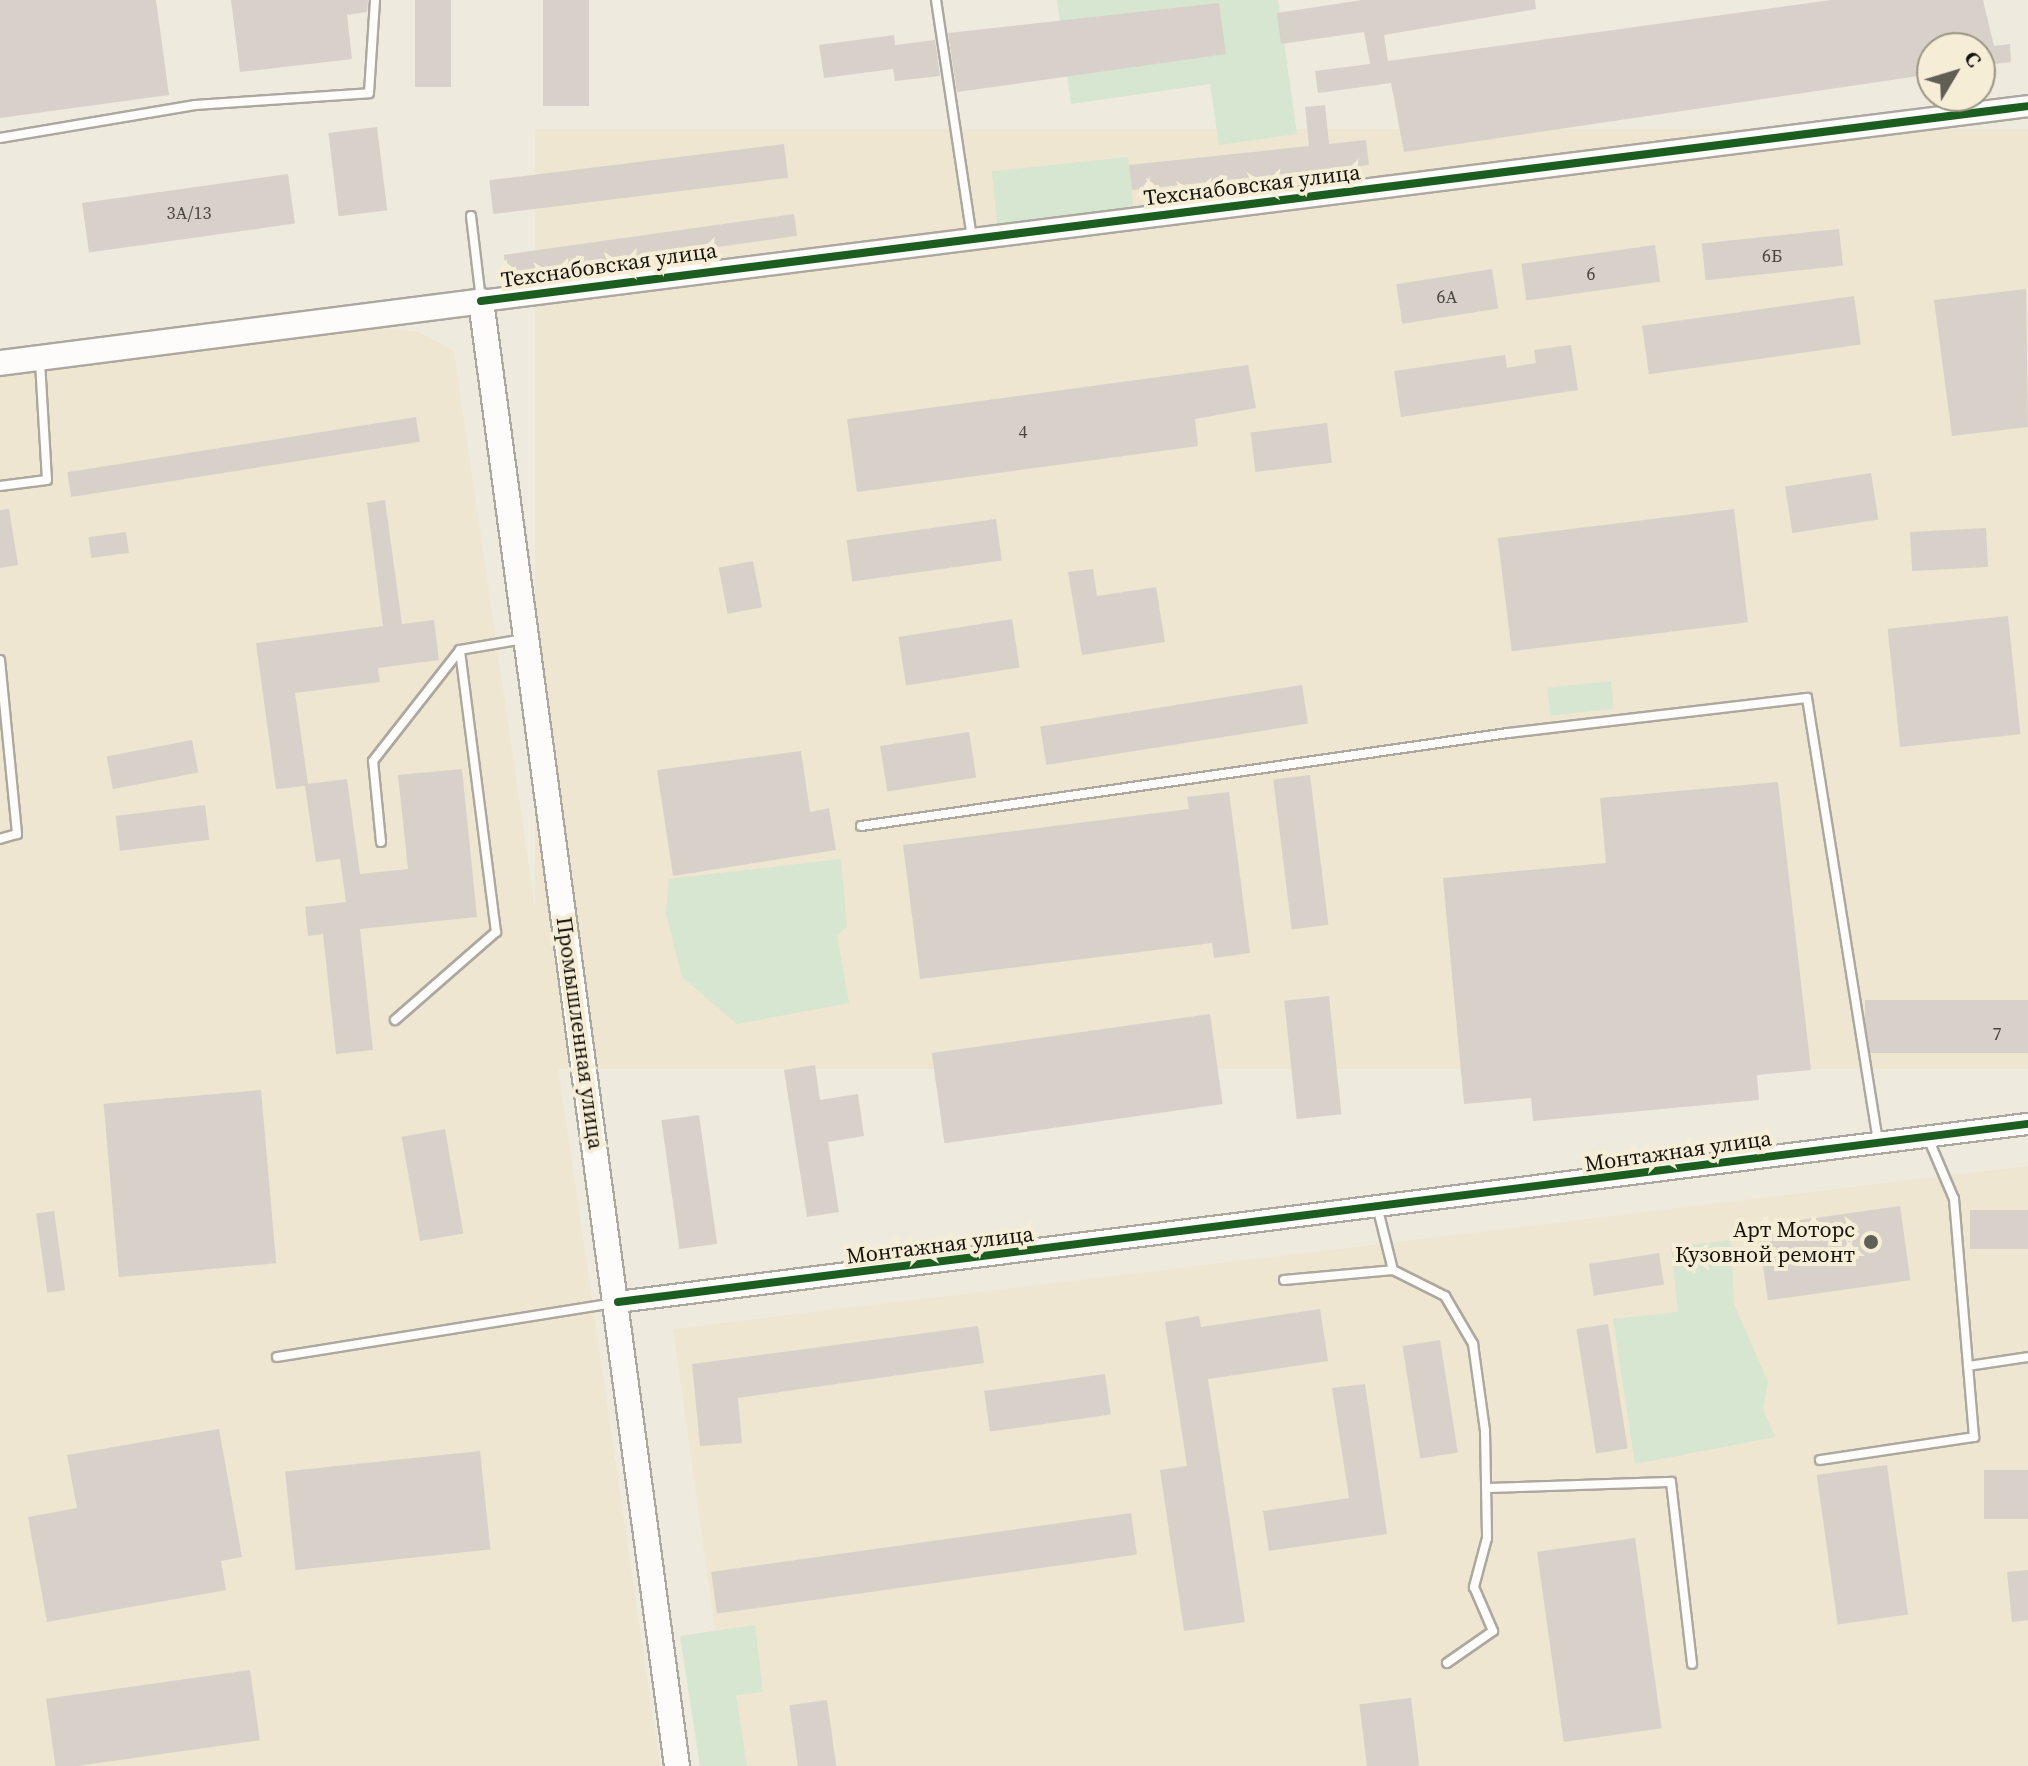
<!DOCTYPE html>
<html>
<head>
<meta charset="utf-8">
<style>
  body { margin:0 }
  #map { position:relative; width:2028px; height:1766px; overflow:hidden; background:#efeade; font-family:"Source Serif 4",serif }
  div>[style] { position:absolute }
  .built>* { inset:0; background:#eee6d0; transform-origin:0 0 }
  .green>* { inset:0; background:#d6e6d1; transform-origin:0 0 }
  .building>* { inset:0; background:#d7d1c9; transform-origin:0 0 }
  .roads { filter:drop-shadow(2px 0 #aca89f) drop-shadow(-2px 0 #aca89f) drop-shadow(0 2px #aca89f) drop-shadow(0 -2px #aca89f) }
  .service>* { height:8px; margin:-4px; padding:0 4px; transform-origin:4px; border-radius:4px; background:#fdfcfa }
  .tertiary>* { height:20px; margin:-10px; padding:0 10px; transform-origin:10px; border-radius:10px; background:#fdfcfa }
  .primary>* { height:24px; margin:-12px; padding:0 12px; transform-origin:12px; border-radius:12px; background:#fdfcfa }
  .cycleway>* { height:8px; margin:-4px; padding:0 4px; transform-origin:4px; border-radius:4px; background:#1b5e20 }
  .dots>* { width:22px; height:22px; translate:-50% -50%; box-sizing:border-box; border:4px solid #f6edd7; border-radius:50% }
  span { translate:-50% -50%; white-space:nowrap; text-align:center; line-height:1.15; -webkit-text-stroke:8px #f6edd7; paint-order:stroke }
  .number-label { font-size:18px; color:#48463e }
  .number-label span { -webkit-text-stroke-width:0 }
  .street-label { font-size:22px; color:#15130b }
  .poi-label { font-size:22px; color:#15130b }
  .right { translate:-100% -50%; text-align:right }
  .north { position:absolute; left:1916px; top:32px; width:80px; height:80px; box-sizing:border-box; background:#f6edd7; border:2px solid #9c9685; border-radius:50%; rotate:52deg; font-size:22px; font-weight:700; line-height:32px; text-align:center; color:#15130b }
  .north::after { content:''; display:block; margin:auto; width:28px; height:36px; background:#615e55; clip-path:polygon(50% 0,100% 100%,50% 72%,0 100%) }
</style>
</head>
<body>
<div id="map">
  <div class="built">
    <i style="left:2028px;top:129px;width:940px;height:1493px;rotate:90deg"></i>
    <i style="clip-path:polygon(360px 326px,419px 332px,454px 351px,660px 1766px,0 1766px,0 377px)"></i>
    <i style="clip-path:polygon(2028px 1166px,2028px 1766px,734px 1766px,673px 1329px)"></i>
  </div>
  <div class="green">
    <i style="clip-path:polygon(1057px 0,1278px 0,1297px 134px,1219px 145px,1210px 84px,1071px 104px)"></i>
    <i style="left:1128px;top:157px;width:53px;height:137px;rotate:84deg"></i>
    <i style="left:1611px;top:681px;width:28px;height:64px;rotate:84deg"></i>
    <i style="clip-path:polygon(841px 859px,847px 927px,837px 935px,849px 1003px,737px 1024px,682px 977px,666px 913px,669px 879px)"></i>
    <i style="clip-path:polygon(1731px 1240px,1734px 1304px,1768px 1382px,1763px 1409px,1775px 1437px,1635px 1464px,1613px 1319px,1678px 1312px,1671px 1247px)"></i>
    <i style="clip-path:polygon(755px 1625px,763px 1692px,736px 1695px,747px 1766px,700px 1766px,680px 1636px)"></i>
  </div>
  <div class="building">
    <i style="clip-path:polygon(0 0,156px 0,169px 95px,0 118px)"></i>
    <i style="clip-path:polygon(231px 0,368px 0,367px 12px,347px 15px,352px 59px,240px 72px)"></i>
    <i style="left:415px;top:0;width:36px;height:87px"></i>
    <i style="left:543px;top:0;width:46px;height:106px"></i>
    <i style="clip-path:polygon(1362px 0,1535px 0,1536px 9px,1384px 35px,1388px 61px,1831px 0,1983px 0,1994px 46px,2010px 44px,2011px 62px,1980px 66px,1980px 48px,1932px 48px,1932px 74px,1404px 152px,1391px 83px,1318px 93px,1315px 71px,1370px 64px,1364px 32px,1281px 44px,1277px 13px)"></i>
    <i style="clip-path:polygon(1219px 3px,1226px 54px,957px 92px,948px 33px)"></i>
    <i style="clip-path:polygon(894px 35px,895px 45px,935px 40px,940px 76px,895px 81px,893px 69px,824px 78px,819px 45px)"></i>
    <i style="clip-path:polygon(1325px 105px,1329px 144px,1366px 140px,1369px 165px,1132px 190px,1129px 165px,1309px 146px,1305px 107px)"></i>
    <i style="left:377px;top:127px;width:84px;height:49px;rotate:83deg"></i>
    <i style="left:784px;top:144px;width:34px;height:297px;rotate:83deg"></i>
    <i style="left:288px;top:174px;width:50px;height:208px;rotate:82deg"></i>
    <i style="left:794px;top:214px;width:22px;height:293px;rotate:82deg"></i>
    <i style="left:1839px;top:229px;width:37px;height:138px;rotate:84deg"></i>
    <i style="left:1655px;top:245px;width:37px;height:135px;rotate:82deg"></i>
    <i style="left:1492px;top:269px;width:40px;height:97px;rotate:81deg"></i>
    <i style="clip-path:polygon(2026px 289px,2028px 427px,1952px 436px,1934px 300px)"></i>
    <i style="left:1854px;top:296px;width:49px;height:214px;rotate:82deg"></i>
    <i style="clip-path:polygon(1571px 345px,1578px 390px,1401px 417px,1394px 371px,1505px 355px,1507px 368px,1536px 363px,1534px 350px)"></i>
    <i style="clip-path:polygon(1248px 365px,1256px 408px,1195px 419px,1198px 446px,857px 492px,847px 419px)"></i>
    <i style="left:416px;top:417px;width:25px;height:353px;rotate:81deg"></i>
    <i style="left:1327px;top:423px;width:40px;height:77px;rotate:83deg"></i>
    <i style="left:1871px;top:473px;width:47px;height:87px;rotate:81deg"></i>
    <i style="clip-path:polygon(385px 500px,402px 624px,434px 620px,439px 660px,378px 668px,380px 682px,295px 693px,308px 784px,347px 779px,360px 874px,408px 869px,398px 775px,462px 769px,477px 917px,360px 929px,373px 1050px,336px 1054px,323px 934px,308px 936px,305px 907px,346px 902px,340px 859px,316px 862px,305px 786px,276px 789px,256px 643px,383px 626px,367px 503px)"></i>
    <i style="clip-path:polygon(9px 509px,18px 565px,0 568px,0 510px)"></i>
    <i style="left:1734px;top:509px;width:114px;height:238px;rotate:83deg"></i>
    <i style="left:996px;top:519px;width:42px;height:151px;rotate:82deg"></i>
    <i style="left:1986px;top:528px;width:39px;height:76px;rotate:87deg"></i>
    <i style="left:126px;top:532px;width:21px;height:38px;rotate:82deg"></i>
    <i style="left:753px;top:561px;width:47px;height:35px;rotate:79deg"></i>
    <i style="clip-path:polygon(1093px 569px,1097px 596px,1156px 587px,1165px 642px,1082px 655px,1068px 572px)"></i>
    <i style="left:2008px;top:616px;width:119px;height:121px;rotate:84deg"></i>
    <i style="left:1012px;top:619px;width:49px;height:115px;rotate:81deg"></i>
    <i style="left:1302px;top:685px;width:39px;height:265px;rotate:81deg"></i>
    <i style="left:969px;top:732px;width:46px;height:90px;rotate:81deg"></i>
    <i style="left:192px;top:740px;width:33px;height:87px;rotate:79deg"></i>
    <i style="clip-path:polygon(801px 751px,810px 812px,829px 808px,836px 850px,673px 876px,657px 770px)"></i>
    <i style="left:1310px;top:775px;width:151px;height:37px;rotate:83deg"></i>
    <i style="clip-path:polygon(1778px 782px,1811px 1070px,1757px 1075px,1759px 1100px,1533px 1121px,1531px 1098px,1464px 1104px,1443px 878px,1606px 863px,1600px 798px)"></i>
    <i style="clip-path:polygon(1229px 792px,1250px 953px,1214px 958px,1212px 943px,920px 979px,903px 845px,1189px 809px,1187px 797px)"></i>
    <i style="left:205px;top:805px;width:35px;height:90px;rotate:83deg"></i>
    <i style="left:1329px;top:996px;width:119px;height:45px;rotate:84deg"></i>
    <i style="left:2028px;top:1000px;width:53px;height:163px;rotate:90deg"></i>
    <i style="left:1210px;top:1014px;width:91px;height:281px;rotate:82deg"></i>
    <i style="clip-path:polygon(815px 1065px,820px 1100px,858px 1094px,864px 1136px,828px 1142px,839px 1212px,807px 1217px,784px 1070px)"></i>
    <i style="left:261px;top:1090px;width:174px;height:158px;rotate:85deg"></i>
    <i style="left:699px;top:1115px;width:130px;height:38px;rotate:82deg"></i>
    <i style="left:445px;top:1129px;width:106px;height:44px;rotate:80deg"></i>
    <i style="left:1900px;top:1206px;width:75px;height:144px;rotate:82deg"></i>
    <i style="left:2028px;top:1210px;width:39px;height:58px;rotate:90deg"></i>
    <i style="left:54px;top:1211px;width:80px;height:18px;rotate:82deg"></i>
    <i style="left:1659px;top:1253px;width:32px;height:71px;rotate:81deg"></i>
    <i style="clip-path:polygon(1320px 1309px,1328px 1361px,1208px 1379px,1245px 1622px,1184px 1631px,1160px 1470px,1187px 1466px,1165px 1322px,1199px 1316px,1201px 1327px)"></i>
    <i style="left:1608px;top:1324px;width:126px;height:32px;rotate:81deg"></i>
    <i style="clip-path:polygon(978px 1326px,984px 1363px,738px 1398px,742px 1443px,700px 1446px,692px 1364px)"></i>
    <i style="left:1440px;top:1340px;width:114px;height:38px;rotate:81deg"></i>
    <i style="left:1105px;top:1374px;width:41px;height:122px;rotate:82deg"></i>
    <i style="clip-path:polygon(1365px 1384px,1387px 1534px,1269px 1551px,1263px 1511px,1349px 1498px,1332px 1388px)"></i>
    <i style="clip-path:polygon(219px 1429px,242px 1557px,221px 1561px,226px 1590px,47px 1622px,28px 1517px,77px 1508px,67px 1455px)"></i>
    <i style="left:480px;top:1451px;width:99px;height:196px;rotate:84deg"></i>
    <i style="left:1887px;top:1465px;width:151px;height:71px;rotate:82deg"></i>
    <i style="left:2028px;top:1470px;width:49px;height:44px;rotate:90deg"></i>
    <i style="left:1131px;top:1513px;width:42px;height:424px;rotate:82deg"></i>
    <i style="left:1635px;top:1538px;width:192px;height:99px;rotate:82deg"></i>
    <i style="clip-path:polygon(2028px 1570px,2028px 1620px,2012px 1622px,2007px 1572px)"></i>
    <i style="left:250px;top:1670px;width:71px;height:206px;rotate:82deg"></i>
    <i style="left:1411px;top:1698px;width:68px;height:52px;rotate:83deg"></i>
    <i style="left:827px;top:1700px;width:67px;height:38px;rotate:82deg"></i>
  </div>
  <div class="roads">
    <div class="service">
      <i style="left:936px;top:0;width:240px;rotate:81.4deg"></i>
      <i style="left:0;top:138px;width:198px;rotate:-9.6deg"></i>
      <i style="left:195px;top:105px;width:174px;rotate:-3.9deg"></i>
      <i style="left:369px;top:93px;width:93px;rotate:-86.3deg"></i>
      <i style="left:471px;top:216px;width:85px;rotate:83.2deg"></i>
      <i style="left:0;top:486px;width:47px;rotate:-7.3deg"></i>
      <i style="left:47px;top:480px;width:118px;rotate:-93.4deg"></i>
      <i style="left:0;top:660px;width:175px;rotate:84.4deg"></i>
      <i style="left:17px;top:834px;width:18px;rotate:164deg"></i>
      <i style="left:861px;top:826px;width:654px;rotate:-8.18deg"></i>
      <i style="left:1508px;top:733px;width:301px;rotate:-6.7deg"></i>
      <i style="left:1807px;top:698px;width:450px;rotate:80.9deg"></i>
      <i style="left:381px;top:842px;width:81px;rotate:-95.6deg"></i>
      <i style="left:373px;top:761px;width:141px;rotate:-51.9deg"></i>
      <i style="left:460px;top:650px;width:65px;rotate:-9.8deg"></i>
      <i style="left:395px;top:1020px;width:134px;rotate:-41.1deg"></i>
      <i style="left:496px;top:932px;width:284px;rotate:-97.3deg"></i>
      <i style="left:1378px;top:1210px;width:62px;rotate:76deg"></i>
      <i style="left:1284px;top:1280px;width:109px;rotate:-5.2deg"></i>
      <i style="left:1393px;top:1270px;width:58px;rotate:26.6deg"></i>
      <i style="left:1445px;top:1296px;width:56px;rotate:59.7deg"></i>
      <i style="left:1473px;top:1344px;width:88px;rotate:82.1deg"></i>
      <i style="left:1485px;top:1431px;width:107px;rotate:88.9deg"></i>
      <i style="left:1487px;top:1538px;width:51px;rotate:104.9deg"></i>
      <i style="left:1474px;top:1587px;width:48px;rotate:66.6deg"></i>
      <i style="left:1493px;top:1631px;width:56px;rotate:145.2deg"></i>
      <i style="left:277px;top:1357px;width:340px;rotate:-9.1deg"></i>
      <i style="left:1968px;top:1366px;width:61px;rotate:-8.5deg"></i>
      <i style="left:1820px;top:1460px;width:156px;rotate:-8.5deg"></i>
      <i style="left:1974px;top:1437px;width:239px;rotate:-94.8deg"></i>
      <i style="left:1954px;top:1199px;width:66px;rotate:-113.1deg"></i>
      <i style="left:1486px;top:1488px;width:185px;rotate:-1.9deg"></i>
      <i style="left:1671px;top:1482px;width:183px;rotate:83.4deg"></i>
    </div>
    <div class="tertiary">
      <i style="left:481px;top:301px;width:1559px;rotate:-7.18deg"></i>
      <i style="left:618px;top:1302px;width:1421px;rotate:-7.2deg"></i>
    </div>
    <div class="primary">
      <i style="left:0;top:363px;width:485px;rotate:-7.3deg"></i>
      <i style="left:481px;top:301px;width:1478px;rotate:82.38deg"></i>
    </div>
  </div>
  <div class="cycleway">
    <i style="left:481px;top:301px;width:1559px;rotate:-7.18deg"></i>
    <i style="left:618px;top:1302px;width:1421px;rotate:-7.2deg"></i>
  </div>
  <div class="dots">
    <i style="left:1871px;top:1242px;background:#615e55"></i>
  </div>
  <div class="number-label">
    <span style="left:189px;top:213px">3А/13</span>
    <span style="left:1772px;top:256px">6Б</span>
    <span style="left:1591px;top:274px">6</span>
    <span style="left:1447px;top:297px">6А</span>
    <span style="left:1023px;top:432px">4</span>
    <span style="left:1997px;top:1034px">7</span>
  </div>
  <div class="street-label">
    <span style="left:1252px;top:185px;rotate:-7deg">Техснабовская улица</span>
    <span style="left:609px;top:265px;rotate:-8deg">Техснабовская улица</span>
    <span style="left:580px;top:1033px;rotate:82deg">Промышленная улица</span>
    <span style="left:1678px;top:1151px;rotate:-8deg">Монтажная улица</span>
    <span style="left:940px;top:1245px;rotate:-7deg">Монтажная улица</span>
  </div>
  <div class="poi-label">
    <span class="right" style="left:1855px;top:1242px">Арт Моторс<br>Кузовной ремонт</span>
  </div>
  <div class="north">С</div>
</div>
</body>
</html>
